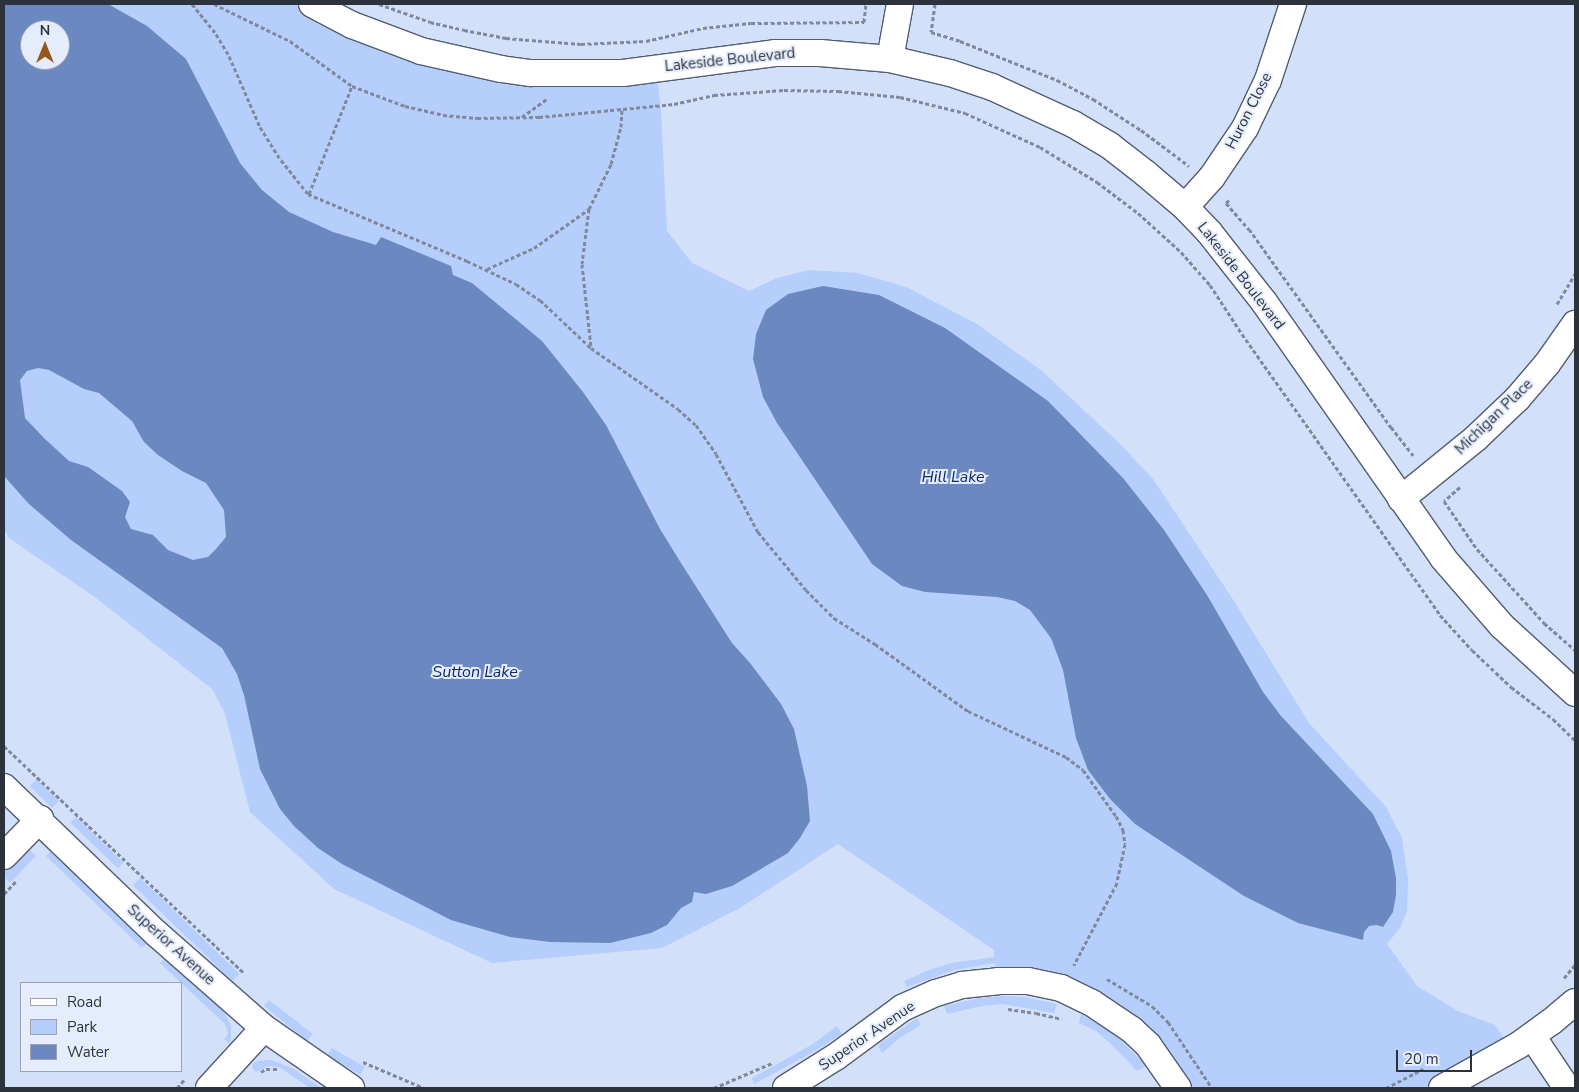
<!DOCTYPE html>
<html>
<head>
<meta charset="utf-8">
<style>
  body { margin:0 }
  #map { position:relative; width:1579px; height:1092px; overflow:hidden; background:#d2e0fa; font-family:"Nunito Sans",sans-serif }
  div>[style] { position:absolute }
  .green>* { inset:0; background:#b6cefb; transform-origin:0 0 }
  .water>* { inset:0; background:#6b88c1 }
  .path>* { height:3px; margin-top:-1.5px; transform-origin:0; background:repeating-linear-gradient(90deg,#7f899b 0 4px,transparent 0 6.5px) }
  .roads { filter:drop-shadow(1px 0 #525d73) drop-shadow(-1px 0 #525d73) drop-shadow(0 1px #525d73) drop-shadow(0 -1px #525d73) }
  .street>* { height:26px; margin:-13px; padding:0 13px; transform-origin:13px; border-radius:13px; background:#fff }
  span { translate:-50% -50%; white-space:nowrap; text-align:center; line-height:1.15; -webkit-text-stroke:4px #e5edfd; paint-order:stroke }
  .street-label { font-size:15px; color:#2d333d }
  .water-label { font-size:16px; color:#0a296c; font-style:italic }
  .frame { position:absolute; inset:0; border:5px solid #2d333d; pointer-events:none }
  .legend { position:absolute; left:20px; top:982px; width:162px; height:90px; box-sizing:border-box; background:#e5edfd; border:1px solid #9ba3b0; margin:0; padding:6px 9px; list-style:none; font-size:15px; color:#2d333d }
  .legend li { display:flex; align-items:center; gap:10px; height:25px }
  .legend b { width:25px; border:1px solid #9ba3b0 }
  .north { position:absolute; left:20px; top:20px; width:50px; height:50px; box-sizing:border-box; background:#e5edfd; border:1px solid #9ba3b0; border-radius:50%; rotate:0deg; font-size:14px; font-weight:700; line-height:20px; text-align:center; color:#2d333d }
  .north::after { content:''; display:block; margin:auto; width:18px; height:22px; background:#95571b; clip-path:polygon(50% 0,100% 100%,50% 72%,0 100%) }
  .scale { position:absolute; left:1396px; top:1050px; width:76px; height:22px; box-sizing:border-box; border:2px solid #2d333d; border-top:0; padding-left:6px; font-size:15px; line-height:18px; white-space:nowrap; color:#2d333d; -webkit-text-stroke:4px #e5edfd; paint-order:stroke }
</style>
</head>
<body>
<div id="map">
  <div class="green">
    <i style="clip-path:polygon(evenodd,4px 4px,312px 4px,451px 59px,656px 68px,661px 109px,667px 231px,692px 263px,749px 291px,777px 278px,809px 270px,858px 273px,906px 287px,977px 324px,1042px 371px,1120px 444px,1153px 479px,1232px 598px,1309px 723px,1386px 807px,1402px 838px,1408px 879px,1407px 911px,1400px 928px,1387px 944px,1417px 986px,1458px 1011px,1495px 1025px,1511px 1049px,1442px 1088px,1178px 1088px,1113px 1016px,998px 981px,995px 963px,954px 970px,907px 987px,904px 981px,929px 970px,952px 963px,994px 957px,994px 950px,838px 844px,740px 908px,662px 948px,492px 963px,334px 889px,250px 812px,225px 714px,213px 690px,96px 598px,9px 538px,4px 529px,4px 4px,30px 30px,60px 30px,60px 60px,30px 60px,30px 30px)"></i>
    <i style="left:37px;top:779px;width:31px;height:10px;rotate:45deg"></i>
    <i style="left:76px;top:817px;width:66px;height:8px;rotate:44deg"></i>
    <i style="clip-path:polygon(29px 849px,36px 856px,10px 883px,4px 877px,4px 870px,16px 856px)"></i>
    <i style="clip-path:polygon(50px 852px,56px 854px,149px 941px,142px 948px,46px 856px)"></i>
    <i style="left:140px;top:878px;width:138px;height:10px;rotate:44deg"></i>
    <i style="clip-path:polygon(166px 958px,225px 1013px,231px 1027px,231px 1042px,228px 1043px,224px 1039px,228px 1034px,225px 1024px,160px 963px)"></i>
    <i style="clip-path:polygon(1002px 996px,1023px 997px,1057px 1004px,1054px 1013px,1003px 1004px,982px 1006px,947px 1014px,944px 1006px,980px 998px)"></i>
    <i style="clip-path:polygon(269px 1000px,313px 1034px,307px 1041px,264px 1006px)"></i>
    <i style="clip-path:polygon(1081px 1014px,1116px 1036px,1147px 1066px,1137px 1071px,1110px 1043px,1096px 1031px,1079px 1023px)"></i>
    <i style="clip-path:polygon(917px 1018px,921px 1025px,901px 1037px,882px 1053px,878px 1045px)"></i>
    <i style="clip-path:polygon(837px 1026px,842px 1034px,815px 1051px,754px 1084px,752px 1078px,813px 1044px)"></i>
    <i style="left:332px;top:1048px;width:38px;height:9px;rotate:30deg"></i>
    <i style="clip-path:polygon(271px 1060px,294px 1069px,321px 1088px,310px 1088px,279px 1067px,268px 1066px,256px 1072px,252px 1068px,253px 1064px,258px 1061px)"></i>
  </div>
  <div class="water">
    <i style="clip-path:polygon(evenodd,4px 4px,108px 4px,147px 26px,186px 59px,240px 163px,262px 190px,289px 212px,333px 232px,376px 245px,381px 237px,451px 266px,453px 275px,472px 283px,542px 341px,583px 392px,606px 425px,660px 529px,681px 563px,732px 643px,750px 663px,781px 704px,794px 729px,807px 786px,810px 821px,800px 838px,788px 853px,732px 886px,706px 894px,694px 892px,692px 902px,681px 908px,667px 925px,651px 933px,610px 943px,550px 942px,510px 937px,451px 920px,342px 864px,318px 848px,294px 826px,280px 809px,260px 769px,244px 695px,237px 674px,222px 648px,71px 540px,29px 504px,4px 476px,4px 4px,30px 30px,60px 30px,60px 60px,30px 60px,30px 30px,4px 4px,38px 368px,49px 370px,84px 389px,99px 393px,132px 421px,144px 442px,158px 455px,182px 471px,206px 483px,224px 510px,226px 537px,216px 549px,208px 557px,193px 560px,168px 550px,153px 535px,131px 529px,125px 517px,130px 502px,122px 491px,88px 467px,69px 461px,44px 438px,25px 418px,20px 380px,27px 371px,38px 368px)"></i>
    <i style="clip-path:polygon(823px 286px,879px 295px,945px 328px,1048px 401px,1123px 478px,1164px 530px,1207px 595px,1263px 692px,1281px 716px,1373px 814px,1391px 851px,1396px 878px,1396px 895px,1393px 912px,1383px 927px,1377px 925px,1369px 926px,1364px 932px,1363px 940px,1298px 923px,1244px 896px,1135px 824px,1110px 799px,1088px 770px,1076px 738px,1063px 670px,1051px 638px,1030px 610px,1015px 601px,997px 597px,925px 592px,902px 586px,872px 564px,777px 423px,763px 397px,753px 359px,756px 334px,766px 310px,788px 294px)"></i>
  </div>
  <div class="path">
    <i style="left:192px;top:4px;width:38px;rotate:51deg"></i>
    <i style="left:216px;top:34px;width:26px;rotate:59deg"></i>
    <i style="left:229px;top:56px;width:77px;rotate:66.4deg"></i>
    <i style="left:260px;top:127px;width:39px;rotate:58deg"></i>
    <i style="left:281px;top:160px;width:43px;rotate:51.5deg"></i>
    <i style="left:308px;top:194px;width:173px;rotate:22.8deg"></i>
    <i style="left:467px;top:261px;width:54px;rotate:25.1deg"></i>
    <i style="left:516px;top:284px;width:29px;rotate:34deg"></i>
    <i style="left:540px;top:300px;width:70px;rotate:43.3deg"></i>
    <i style="left:591px;top:348px;width:106px;rotate:35deg"></i>
    <i style="left:678px;top:409px;width:24px;rotate:42deg"></i>
    <i style="left:696px;top:425px;width:35px;rotate:55deg"></i>
    <i style="left:716px;top:454px;width:89px;rotate:61.7deg"></i>
    <i style="left:758px;top:532px;width:75px;rotate:50.4deg"></i>
    <i style="left:806px;top:590px;width:40px;rotate:45deg"></i>
    <i style="left:834px;top:618px;width:49px;rotate:32.4deg"></i>
    <i style="left:875px;top:644px;width:115px;rotate:35.8deg"></i>
    <i style="left:968px;top:711px;width:108px;rotate:25.1deg"></i>
    <i style="left:1066px;top:757px;width:21px;rotate:37deg"></i>
    <i style="left:1083px;top:770px;width:57px;rotate:54.3deg"></i>
    <i style="left:1116px;top:816px;width:16px;rotate:63deg"></i>
    <i style="left:1123px;top:830px;width:14px;rotate:82deg"></i>
    <i style="left:1125px;top:844px;width:40px;rotate:102deg"></i>
    <i style="left:1117px;top:883px;width:93px;rotate:117.7deg"></i>
    <i style="left:214px;top:4px;width:85px;rotate:26deg"></i>
    <i style="left:290px;top:41px;width:77px;rotate:36deg"></i>
    <i style="left:352px;top:86px;width:57px;rotate:20.7deg"></i>
    <i style="left:405px;top:106px;width:39px;rotate:13deg"></i>
    <i style="left:443px;top:115px;width:34px;rotate:5deg"></i>
    <i style="left:477px;top:118px;width:62px;rotate:-0.9deg"></i>
    <i style="left:539px;top:117px;width:136px;rotate:-5.5deg"></i>
    <i style="left:674px;top:104px;width:41px;rotate:-12.7deg"></i>
    <i style="left:714px;top:95px;width:70px;rotate:-4.1deg"></i>
    <i style="left:784px;top:90px;width:54px;rotate:1.1deg"></i>
    <i style="left:838px;top:91px;width:62px;rotate:5.5deg"></i>
    <i style="left:900px;top:97px;width:67px;rotate:13.8deg"></i>
    <i style="left:965px;top:113px;width:82px;rotate:24.4deg"></i>
    <i style="left:1040px;top:147px;width:67px;rotate:31.6deg"></i>
    <i style="left:1097px;top:182px;width:51px;rotate:37.1deg"></i>
    <i style="left:1138px;top:213px;width:58px;rotate:42.2deg"></i>
    <i style="left:1181px;top:252px;width:44px;rotate:48.7deg"></i>
    <i style="left:1210px;top:285px;width:59px;rotate:56.9deg"></i>
    <i style="left:1242px;top:334px;width:344px;rotate:54.8deg"></i>
    <i style="left:1440px;top:615px;width:47px;rotate:47.6deg"></i>
    <i style="left:1472px;top:650px;width:54px;rotate:43.5deg"></i>
    <i style="left:1511px;top:687px;width:53px;rotate:37.3deg"></i>
    <i style="left:1553px;top:719px;width:30px;rotate:44deg"></i>
    <i style="left:379px;top:4px;width:54px;rotate:19.4deg"></i>
    <i style="left:430px;top:22px;width:35px;rotate:13deg"></i>
    <i style="left:464px;top:30px;width:43px;rotate:10.8deg"></i>
    <i style="left:506px;top:38px;width:75px;rotate:4.6deg"></i>
    <i style="left:581px;top:44px;width:65px;rotate:-2.6deg"></i>
    <i style="left:646px;top:41px;width:58px;rotate:-12.8deg"></i>
    <i style="left:703px;top:28px;width:48px;rotate:-5.9deg"></i>
    <i style="left:751px;top:23px;width:113px;rotate:-0.5deg"></i>
    <i style="left:864px;top:22px;width:18px;rotate:-84deg"></i>
    <i style="left:935px;top:4px;width:28px;rotate:98deg"></i>
    <i style="left:931px;top:32px;width:30px;rotate:17deg"></i>
    <i style="left:960px;top:41px;width:105px;rotate:21.9deg"></i>
    <i style="left:1057px;top:80px;width:41px;rotate:27.8deg"></i>
    <i style="left:1093px;top:99px;width:57px;rotate:32.9deg"></i>
    <i style="left:1141px;top:130px;width:60px;rotate:36.9deg"></i>
    <i style="left:522px;top:117px;width:31px;rotate:-36deg"></i>
    <i style="left:309px;top:194px;width:116px;rotate:-68.3deg"></i>
    <i style="left:1229px;top:200px;width:4px;rotate:135deg"></i>
    <i style="left:1226px;top:203px;width:35px;rotate:49deg"></i>
    <i style="left:1249px;top:229px;width:244px;rotate:54.4deg"></i>
    <i style="left:1391px;top:427px;width:36px;rotate:52deg"></i>
    <i style="left:589px;top:209px;width:55px;rotate:97.3deg"></i>
    <i style="left:582px;top:264px;width:83px;rotate:83.8deg"></i>
    <i style="left:487px;top:269px;width:51px;rotate:-24.1deg"></i>
    <i style="left:534px;top:248px;width:67px;rotate:-35.3deg"></i>
    <i style="left:589px;top:209px;width:50px;rotate:-63.9deg"></i>
    <i style="left:611px;top:164px;width:38px;rotate:-75deg"></i>
    <i style="left:621px;top:127px;width:17px;rotate:-87deg"></i>
    <i style="left:1557px;top:304px;width:35px;rotate:-59deg"></i>
    <i style="left:1460px;top:487px;width:21px;rotate:139deg"></i>
    <i style="left:1444px;top:501px;width:58px;rotate:55.5deg"></i>
    <i style="left:1477px;top:549px;width:100px;rotate:47.8deg"></i>
    <i style="left:1544px;top:623px;width:41px;rotate:41.1deg"></i>
    <i style="left:4px;top:746px;width:330px;rotate:43.4deg"></i>
    <i style="left:4px;top:894px;width:19px;rotate:-47deg"></i>
    <i style="left:1564px;top:978px;width:17px;rotate:-50deg"></i>
    <i style="left:1107px;top:979px;width:52px;rotate:31deg"></i>
    <i style="left:1152px;top:1006px;width:23px;rotate:45deg"></i>
    <i style="left:1168px;top:1022px;width:79px;rotate:56.3deg"></i>
    <i style="left:1008px;top:1009px;width:28px;rotate:8deg"></i>
    <i style="left:1036px;top:1013px;width:26px;rotate:13deg"></i>
    <i style="left:363px;top:1062px;width:66px;rotate:23.1deg"></i>
    <i style="left:261px;top:1072px;width:6px;rotate:-31deg"></i>
    <i style="left:266px;top:1069px;width:11px"></i>
    <i style="left:177px;top:1088px;width:11px;rotate:-49deg"></i>
    <i style="left:714px;top:1088px;width:63px;rotate:-23.3deg"></i>
    <i style="left:1386px;top:1088px;width:42px;rotate:-27.2deg"></i>
  </div>
  <div class="roads">
    <div class="street">
      <i style="left:312px;top:4px;width:45px;rotate:27.7deg"></i>
      <i style="left:352px;top:25px;width:74px;rotate:20.6deg"></i>
      <i style="left:421px;top:51px;width:82px;rotate:12.7deg"></i>
      <i style="left:501px;top:69px;width:30px;rotate:8deg"></i>
      <i style="left:531px;top:73px;width:92px"></i>
      <i style="left:623px;top:73px;width:153px;rotate:-7.5deg"></i>
      <i style="left:775px;top:53px;width:45px"></i>
      <i style="left:820px;top:53px;width:70px;rotate:4.9deg"></i>
      <i style="left:890px;top:59px;width:62px;rotate:13.1deg"></i>
      <i style="left:950px;top:73px;width:44px;rotate:18.4deg"></i>
      <i style="left:992px;top:87px;width:89px;rotate:24.6deg"></i>
      <i style="left:1073px;top:124px;width:42px;rotate:30.3deg"></i>
      <i style="left:1109px;top:145px;width:46px;rotate:37.9deg"></i>
      <i style="left:1145px;top:173px;width:52px;rotate:40.4deg"></i>
      <i style="left:1185px;top:207px;width:35px;rotate:46deg"></i>
      <i style="left:1209px;top:232px;width:89px;rotate:51.8deg"></i>
      <i style="left:1264px;top:302px;width:312px;rotate:55deg"></i>
      <i style="left:1443px;top:558px;width:90px;rotate:49.1deg"></i>
      <i style="left:1502px;top:626px;width:99px;rotate:42.5deg"></i>
      <i style="left:890px;top:59px;width:56px;rotate:-79.7deg"></i>
      <i style="left:1185px;top:207px;width:40px;rotate:-48deg"></i>
      <i style="left:1212px;top:177px;width:59px;rotate:-56deg"></i>
      <i style="left:1245px;top:128px;width:53px;rotate:-64.4deg"></i>
      <i style="left:1268px;top:80px;width:80px;rotate:-71.8deg"></i>
      <i style="left:1401px;top:499px;width:97px;rotate:-39.1deg"></i>
      <i style="left:1476px;top:438px;width:57px;rotate:-43.6deg"></i>
      <i style="left:1517px;top:399px;width:46px;rotate:-49.4deg"></i>
      <i style="left:1547px;top:364px;width:49px;rotate:-55deg"></i>
      <i style="left:4px;top:787px;width:212px;rotate:43.9deg"></i>
      <i style="left:157px;top:934px;width:142px;rotate:41.3deg"></i>
      <i style="left:264px;top:1028px;width:106px;rotate:34.6deg"></i>
      <i style="left:4px;top:856px;width:52px;rotate:-45.8deg"></i>
      <i style="left:1532px;top:1036px;width:63px;rotate:56.1deg"></i>
      <i style="left:209px;top:1088px;width:81px;rotate:-47.5deg"></i>
      <i style="left:786px;top:1088px;width:60px;rotate:-32.1deg"></i>
      <i style="left:837px;top:1056px;width:81px;rotate:-36.4deg"></i>
      <i style="left:902px;top:1008px;width:37px;rotate:-24deg"></i>
      <i style="left:936px;top:993px;width:27px;rotate:-17deg"></i>
      <i style="left:962px;top:985px;width:36px;rotate:-6deg"></i>
      <i style="left:998px;top:981px;width:30px"></i>
      <i style="left:1028px;top:981px;width:34px;rotate:12deg"></i>
      <i style="left:1061px;top:988px;width:34px;rotate:26deg"></i>
      <i style="left:1092px;top:1003px;width:48px;rotate:34deg"></i>
      <i style="left:1132px;top:1030px;width:22px;rotate:43deg"></i>
      <i style="left:1148px;top:1045px;width:52px;rotate:55.1deg"></i>
      <i style="left:1442px;top:1088px;width:88px;rotate:-29.2deg"></i>
      <i style="left:1519px;top:1045px;width:39px;rotate:-36deg"></i>
      <i style="left:1551px;top:1022px;width:31px;rotate:-40deg"></i>
    </div>
  </div>
  <div class="street-label">
    <span style="left:730px;top:60px;rotate:-6deg">Lakeside Boulevard</span>
    <span style="left:1249px;top:111px;rotate:-63deg">Huron Close</span>
    <span style="left:1241px;top:276px;rotate:52deg">Lakeside Boulevard</span>
    <span style="left:1494px;top:417px;rotate:-44deg">Michigan Place</span>
    <span style="left:171px;top:945px;rotate:42deg">Superior Avenue</span>
    <span style="left:867px;top:1036px;rotate:-34deg">Superior Avenue</span>
  </div>
  <div class="water-label">
    <span style="left:953px;top:477px">Hill Lake</span>
    <span style="left:475px;top:672px">Sutton Lake</span>
  </div>
  <div class="frame"></div>
  <ul class="legend">
  <li><b style="height:6px;background:#fff"></b>Road</li>
  <li><b style="height:14px;background:#b6cefb"></b>Park</li>
  <li><b style="height:14px;background:#6b88c1"></b>Water</li>
  </ul>
  <div class="north">N</div>
  <div class="scale">20 m</div>
</div>
</body>
</html>
